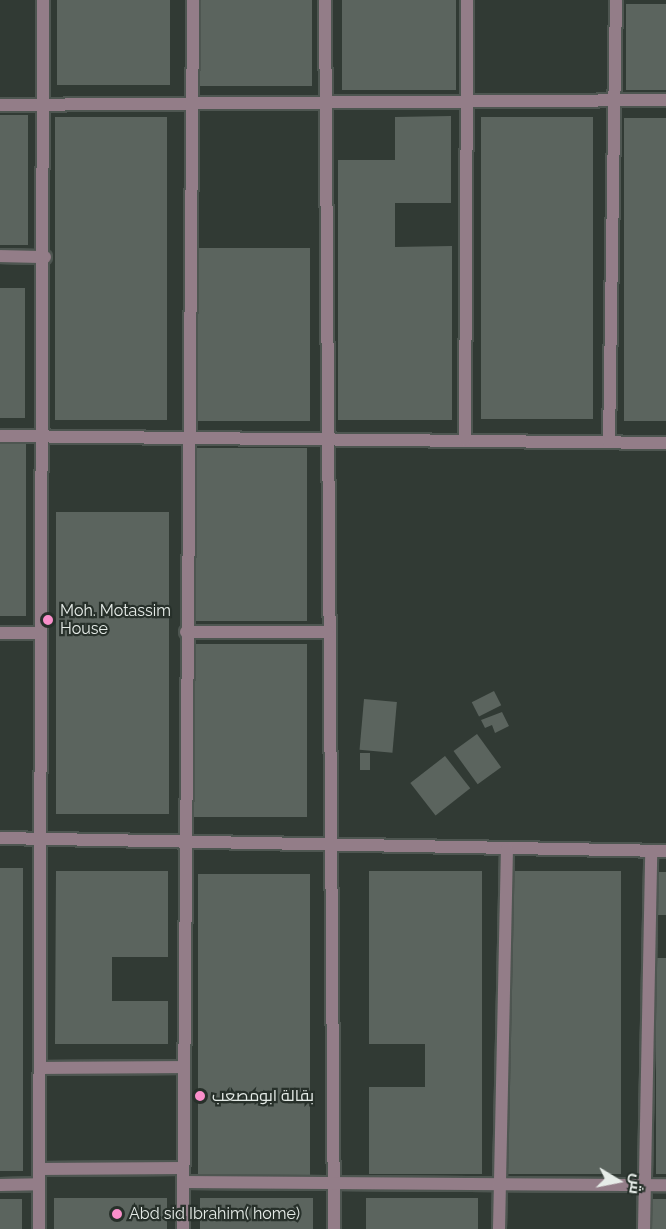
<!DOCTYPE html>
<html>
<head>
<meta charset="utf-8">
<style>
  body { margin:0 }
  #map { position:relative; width:666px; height:1229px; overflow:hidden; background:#313a34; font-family:Raleway,Cairo,sans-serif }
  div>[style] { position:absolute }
  .building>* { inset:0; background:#5b645e; transform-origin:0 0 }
  .roads { filter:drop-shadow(2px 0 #4e5651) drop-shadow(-2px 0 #4e5651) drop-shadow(0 2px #4e5651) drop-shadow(0 -2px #4e5651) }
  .street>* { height:12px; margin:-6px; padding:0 6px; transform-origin:6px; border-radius:6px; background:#937d88 }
  .dots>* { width:16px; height:16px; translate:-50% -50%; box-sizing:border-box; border:3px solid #27302a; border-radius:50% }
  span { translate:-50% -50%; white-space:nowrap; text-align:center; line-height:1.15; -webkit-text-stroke:4.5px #27302a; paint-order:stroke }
  .poi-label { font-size:16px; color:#e6ece8 }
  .left { translate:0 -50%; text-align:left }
  .north { position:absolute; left:588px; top:1151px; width:60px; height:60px; -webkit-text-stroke:4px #27302a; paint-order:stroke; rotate:100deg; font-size:16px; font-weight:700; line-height:24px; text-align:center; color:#e6ece8 }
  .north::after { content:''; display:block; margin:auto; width:21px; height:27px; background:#e6ece8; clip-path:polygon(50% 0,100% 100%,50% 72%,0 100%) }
</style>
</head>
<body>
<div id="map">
  <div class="building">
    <i style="left:57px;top:0;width:113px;height:85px"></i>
    <i style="left:200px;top:0;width:112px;height:86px"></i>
    <i style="left:342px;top:0;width:114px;height:90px"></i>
    <i style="left:626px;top:4px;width:40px;height:86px"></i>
    <i style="left:28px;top:115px;width:130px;height:28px;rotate:90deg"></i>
    <i style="clip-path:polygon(451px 116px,451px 203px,395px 203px,395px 247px,452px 246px,452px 420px,338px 420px,338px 160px,395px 160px,395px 117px)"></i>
    <i style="left:55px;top:117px;width:112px;height:303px"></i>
    <i style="left:481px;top:117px;width:112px;height:302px"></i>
    <i style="left:624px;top:118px;width:42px;height:303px"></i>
    <i style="left:198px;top:248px;width:112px;height:173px"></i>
    <i style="left:0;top:288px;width:25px;height:130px"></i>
    <i style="left:0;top:443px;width:26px;height:173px"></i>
    <i style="left:195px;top:448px;width:112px;height:173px"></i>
    <i style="left:56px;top:512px;width:113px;height:302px"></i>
    <i style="left:307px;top:644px;width:173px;height:113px;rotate:90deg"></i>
    <i style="left:494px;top:691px;width:16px;height:25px;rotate:63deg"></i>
    <i style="left:364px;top:699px;width:33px;height:51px;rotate:5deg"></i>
    <i style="clip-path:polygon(502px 712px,509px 726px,495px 733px,492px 725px,485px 728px,481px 720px)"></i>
    <i style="left:477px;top:734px;width:41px;height:29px;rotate:54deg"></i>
    <i style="left:370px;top:753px;width:17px;height:10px;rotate:90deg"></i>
    <i style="left:445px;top:756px;width:41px;height:44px;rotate:52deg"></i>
    <i style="left:0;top:868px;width:23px;height:303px"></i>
    <i style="clip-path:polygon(56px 871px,168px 871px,168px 957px,112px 957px,112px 1001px,168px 1001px,168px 1044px,55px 1044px)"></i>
    <i style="clip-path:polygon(369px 871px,482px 871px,482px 1174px,369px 1174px,369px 1087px,425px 1087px,425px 1044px,369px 1044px)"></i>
    <i style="left:621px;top:871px;width:303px;height:113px;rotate:90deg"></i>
    <i style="left:656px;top:872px;width:10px;height:43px"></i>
    <i style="left:198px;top:874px;width:112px;height:302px"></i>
    <i style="left:656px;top:958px;width:10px;height:216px"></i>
    <i style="left:54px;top:1198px;width:113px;height:31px"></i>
    <i style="left:200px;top:1198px;width:113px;height:31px"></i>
    <i style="left:478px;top:1198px;width:31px;height:112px;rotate:90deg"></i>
    <i style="left:0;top:1199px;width:22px;height:30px"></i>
    <i style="left:649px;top:1199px;width:17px;height:30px"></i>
  </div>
  <div class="roads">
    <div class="street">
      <i style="left:325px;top:0;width:1229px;rotate:89.58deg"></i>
      <i style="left:0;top:105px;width:666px;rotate:-0.43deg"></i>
      <i style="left:0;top:256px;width:45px;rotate:1.3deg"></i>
      <i style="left:0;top:436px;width:666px;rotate:0.6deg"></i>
      <i style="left:465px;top:440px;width:440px;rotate:-89.7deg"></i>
      <i style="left:609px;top:442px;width:442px;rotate:-89.1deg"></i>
      <i style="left:186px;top:632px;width:142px"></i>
      <i style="left:0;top:633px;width:41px"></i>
      <i style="left:0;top:838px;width:666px;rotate:1.12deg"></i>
      <i style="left:40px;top:1068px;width:144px;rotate:-0.4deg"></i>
      <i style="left:39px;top:1169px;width:144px;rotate:-0.4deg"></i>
      <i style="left:183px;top:1182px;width:483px;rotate:0.4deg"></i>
      <i style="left:0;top:1185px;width:39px;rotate:-1deg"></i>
      <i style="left:39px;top:1229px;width:1229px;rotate:-89.81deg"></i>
      <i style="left:183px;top:1229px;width:1229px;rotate:-89.53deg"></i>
      <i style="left:499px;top:1229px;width:380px;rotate:-88.8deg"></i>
      <i style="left:644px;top:1229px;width:378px;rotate:-88.9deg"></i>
    </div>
  </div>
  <div class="dots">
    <i style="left:48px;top:620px;background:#f98fca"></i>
    <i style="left:200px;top:1096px;background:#f98fca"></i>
    <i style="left:117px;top:1214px;background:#f98fca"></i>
  </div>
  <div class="poi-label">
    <span class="left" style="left:60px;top:620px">Moh. Motassim<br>House</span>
    <span class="left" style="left:212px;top:1096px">بقالة ابومصعب</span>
    <span class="left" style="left:129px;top:1214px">Abd sid Ibrahim( home)</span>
  </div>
  <div class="north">ش</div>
</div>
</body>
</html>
